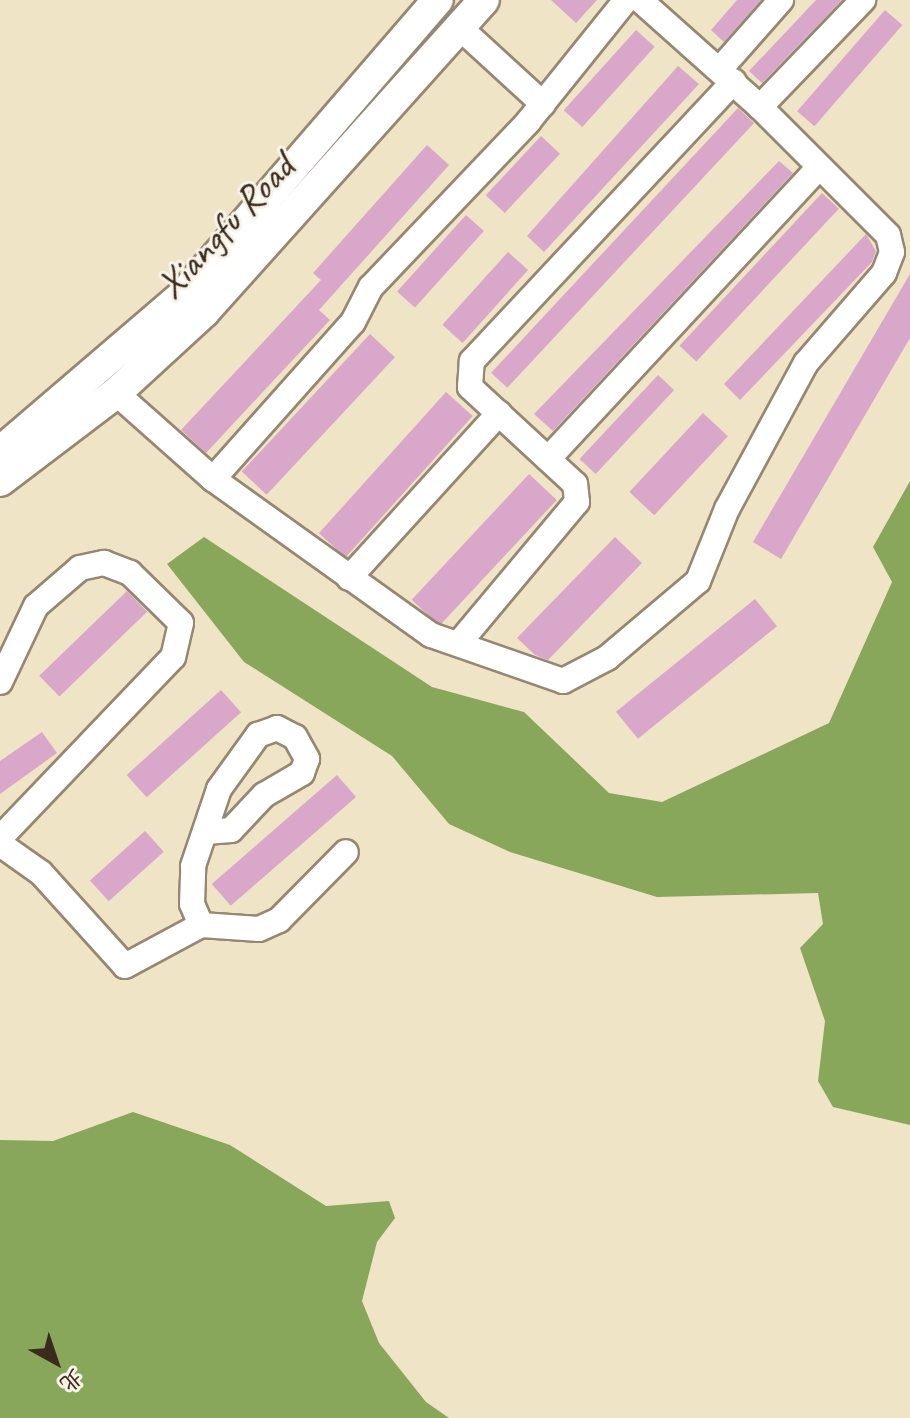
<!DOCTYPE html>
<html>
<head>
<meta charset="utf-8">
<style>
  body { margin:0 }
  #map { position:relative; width:910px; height:1418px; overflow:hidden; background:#f0e4c7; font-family:Caveat,"LXGW WenKai TC",sans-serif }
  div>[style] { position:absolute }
  .forest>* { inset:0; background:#88a75b }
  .building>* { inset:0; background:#d8a7c9; transform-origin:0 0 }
  .roads { filter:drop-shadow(2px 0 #968772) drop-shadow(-2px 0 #968772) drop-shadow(0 2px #968772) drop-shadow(0 -2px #968772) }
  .minor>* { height:24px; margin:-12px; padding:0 12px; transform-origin:12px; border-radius:12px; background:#fff }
  .major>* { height:30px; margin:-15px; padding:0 15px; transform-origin:15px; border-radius:15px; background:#fff }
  span { translate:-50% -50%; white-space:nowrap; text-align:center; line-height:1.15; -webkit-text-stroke:6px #f7f3e8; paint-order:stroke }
  .street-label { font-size:40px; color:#3b2a1e }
  .north { position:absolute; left:16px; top:1322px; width:80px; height:80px; -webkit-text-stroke:6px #f7f3e8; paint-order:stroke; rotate:140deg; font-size:22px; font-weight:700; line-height:32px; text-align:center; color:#3b2a1e }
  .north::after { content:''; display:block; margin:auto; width:28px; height:36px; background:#3b2a1e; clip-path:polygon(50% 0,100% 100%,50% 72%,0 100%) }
</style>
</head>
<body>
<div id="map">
  <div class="forest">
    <i style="clip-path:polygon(910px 481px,910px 1125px,833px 1107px,818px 1081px,825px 1021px,800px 948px,823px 924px,818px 893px,657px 897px,510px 852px,449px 824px,392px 756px,244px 662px,167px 564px,204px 537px,432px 687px,524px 712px,609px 793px,662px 802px,829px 723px,892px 582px,873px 547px)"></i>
    <i style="clip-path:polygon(133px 1112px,230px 1145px,326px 1206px,389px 1201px,395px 1218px,377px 1242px,362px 1301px,379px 1343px,426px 1402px,449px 1418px,0 1418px,0 1140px,53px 1141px)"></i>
  </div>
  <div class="building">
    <i style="clip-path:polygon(551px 0,597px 0,576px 23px)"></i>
    <i style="clip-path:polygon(737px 0,761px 0,724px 42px,711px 30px)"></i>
    <i style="clip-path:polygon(816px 0,842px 0,762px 83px,749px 71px)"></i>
    <i style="left:885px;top:10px;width:23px;height:134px;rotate:41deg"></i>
    <i style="left:636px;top:30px;width:25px;height:108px;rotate:42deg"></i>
    <i style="clip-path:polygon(678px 66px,699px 84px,544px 252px,527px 236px)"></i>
    <i style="left:738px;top:108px;width:22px;height:362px;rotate:43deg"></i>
    <i style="left:541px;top:136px;width:26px;height:81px;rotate:43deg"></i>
    <i style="clip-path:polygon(427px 145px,449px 165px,319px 310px,330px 320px,206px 453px,181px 430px,321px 280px,313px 273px)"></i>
    <i style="clip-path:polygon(779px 161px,793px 173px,553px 431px,534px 414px)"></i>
    <i style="left:822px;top:193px;width:23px;height:209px;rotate:43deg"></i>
    <i style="left:466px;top:215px;width:24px;height:103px;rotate:42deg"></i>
    <i style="clip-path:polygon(866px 234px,876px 251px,872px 262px,740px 400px,724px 384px)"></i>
    <i style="left:508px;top:252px;width:27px;height:98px;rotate:42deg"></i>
    <i style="clip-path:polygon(910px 274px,910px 338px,781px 559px,753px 542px)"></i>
    <i style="left:370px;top:334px;width:34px;height:188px;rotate:43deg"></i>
    <i style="left:658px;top:375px;width:22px;height:115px;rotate:43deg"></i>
    <i style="left:446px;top:392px;width:36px;height:190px;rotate:42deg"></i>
    <i style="left:703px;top:413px;width:34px;height:108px;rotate:43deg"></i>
    <i style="left:529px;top:474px;width:38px;height:172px;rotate:43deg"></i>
    <i style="clip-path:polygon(615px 537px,642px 563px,548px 660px,535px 655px,517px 638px)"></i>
    <i style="left:127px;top:591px;width:29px;height:122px;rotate:46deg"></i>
    <i style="left:755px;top:599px;width:35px;height:179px;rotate:51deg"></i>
    <i style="left:221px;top:690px;width:30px;height:127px;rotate:48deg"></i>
    <i style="clip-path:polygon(42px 732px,57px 753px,0 794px,0 761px)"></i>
    <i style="left:337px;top:775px;width:29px;height:166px;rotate:49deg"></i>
    <i style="left:145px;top:831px;width:28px;height:74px;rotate:48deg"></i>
  </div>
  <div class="roads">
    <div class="minor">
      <i style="left:459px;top:27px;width:114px;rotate:42.5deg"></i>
      <i style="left:721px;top:68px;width:91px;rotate:-48.6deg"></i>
      <i style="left:760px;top:107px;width:149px;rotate:-46.1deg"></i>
      <i style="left:116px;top:393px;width:130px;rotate:41.6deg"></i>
      <i style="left:213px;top:479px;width:268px;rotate:35.6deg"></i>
      <i style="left:431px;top:635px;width:140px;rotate:19.2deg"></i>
      <i style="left:563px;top:681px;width:50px;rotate:-27.6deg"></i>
      <i style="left:607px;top:658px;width:119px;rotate:-40.2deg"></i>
      <i style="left:698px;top:581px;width:78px;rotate:-68.1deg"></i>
      <i style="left:727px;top:509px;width:166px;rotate:-61.6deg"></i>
      <i style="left:806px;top:363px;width:119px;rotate:-49.1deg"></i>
      <i style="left:884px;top:273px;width:22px;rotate:-69deg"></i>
      <i style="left:892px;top:252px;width:17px;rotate:-103deg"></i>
      <i style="left:888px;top:235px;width:181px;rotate:-135deg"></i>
      <i style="left:760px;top:107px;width:161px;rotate:-138.3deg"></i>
      <i style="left:548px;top:459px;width:398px;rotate:-47.1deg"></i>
      <i style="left:213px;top:479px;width:210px;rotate:-48.3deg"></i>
      <i style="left:353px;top:322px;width:39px;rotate:-63deg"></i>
      <i style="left:371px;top:287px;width:228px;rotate:-46.4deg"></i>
      <i style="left:528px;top:122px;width:156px;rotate:-51.2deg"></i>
      <i style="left:349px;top:578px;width:223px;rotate:-47.7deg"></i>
      <i style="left:459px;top:643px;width:184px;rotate:-50.1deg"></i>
      <i style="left:577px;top:502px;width:18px;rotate:-96deg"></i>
      <i style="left:575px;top:484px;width:143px;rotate:-137.3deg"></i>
      <i style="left:470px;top:387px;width:26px;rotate:-86deg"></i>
      <i style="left:472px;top:361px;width:383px;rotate:-46.9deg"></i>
      <i style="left:0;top:682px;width:84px;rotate:-64.7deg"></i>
      <i style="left:36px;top:606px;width:58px;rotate:-40.8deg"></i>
      <i style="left:80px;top:568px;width:25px;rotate:-12deg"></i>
      <i style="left:104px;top:563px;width:28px;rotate:21deg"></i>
      <i style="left:130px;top:573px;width:71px;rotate:44.4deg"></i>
      <i style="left:181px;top:623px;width:35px;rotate:103deg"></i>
      <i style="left:173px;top:657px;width:250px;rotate:133.7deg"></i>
      <i style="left:0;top:844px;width:50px;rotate:35.3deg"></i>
      <i style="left:41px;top:873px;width:125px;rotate:47.9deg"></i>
      <i style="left:125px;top:966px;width:86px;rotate:-28.3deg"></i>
      <i style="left:201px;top:925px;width:58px;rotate:3.9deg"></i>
      <i style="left:259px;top:929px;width:22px;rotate:-24deg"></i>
      <i style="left:279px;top:920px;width:95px;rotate:-45.4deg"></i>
      <i style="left:201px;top:925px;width:23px;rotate:-113deg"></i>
      <i style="left:192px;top:904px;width:38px;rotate:-88deg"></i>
      <i style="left:193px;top:866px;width:81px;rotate:-71.3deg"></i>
      <i style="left:219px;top:789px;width:67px;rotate:-54.2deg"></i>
      <i style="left:258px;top:735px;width:20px;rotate:-20deg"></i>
      <i style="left:277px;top:728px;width:20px;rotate:27deg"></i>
      <i style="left:295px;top:737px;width:25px;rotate:61deg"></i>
      <i style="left:307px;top:759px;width:15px;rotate:110deg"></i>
      <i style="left:302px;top:773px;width:44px;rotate:149.9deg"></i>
      <i style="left:264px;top:795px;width:48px;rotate:133.3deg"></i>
      <i style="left:231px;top:830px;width:22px;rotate:175deg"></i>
    </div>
    <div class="major">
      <i style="left:0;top:452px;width:241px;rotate:-40.6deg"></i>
      <i style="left:183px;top:295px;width:390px;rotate:-49.2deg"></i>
      <i style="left:0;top:481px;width:146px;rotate:-37.2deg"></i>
      <i style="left:116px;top:393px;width:120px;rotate:-42.6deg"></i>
      <i style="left:204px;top:312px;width:419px;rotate:-48.1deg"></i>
    </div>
  </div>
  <div class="street-label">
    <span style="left:225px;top:226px;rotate:-47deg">Xiangfu Road</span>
  </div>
  <div class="north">北</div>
</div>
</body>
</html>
